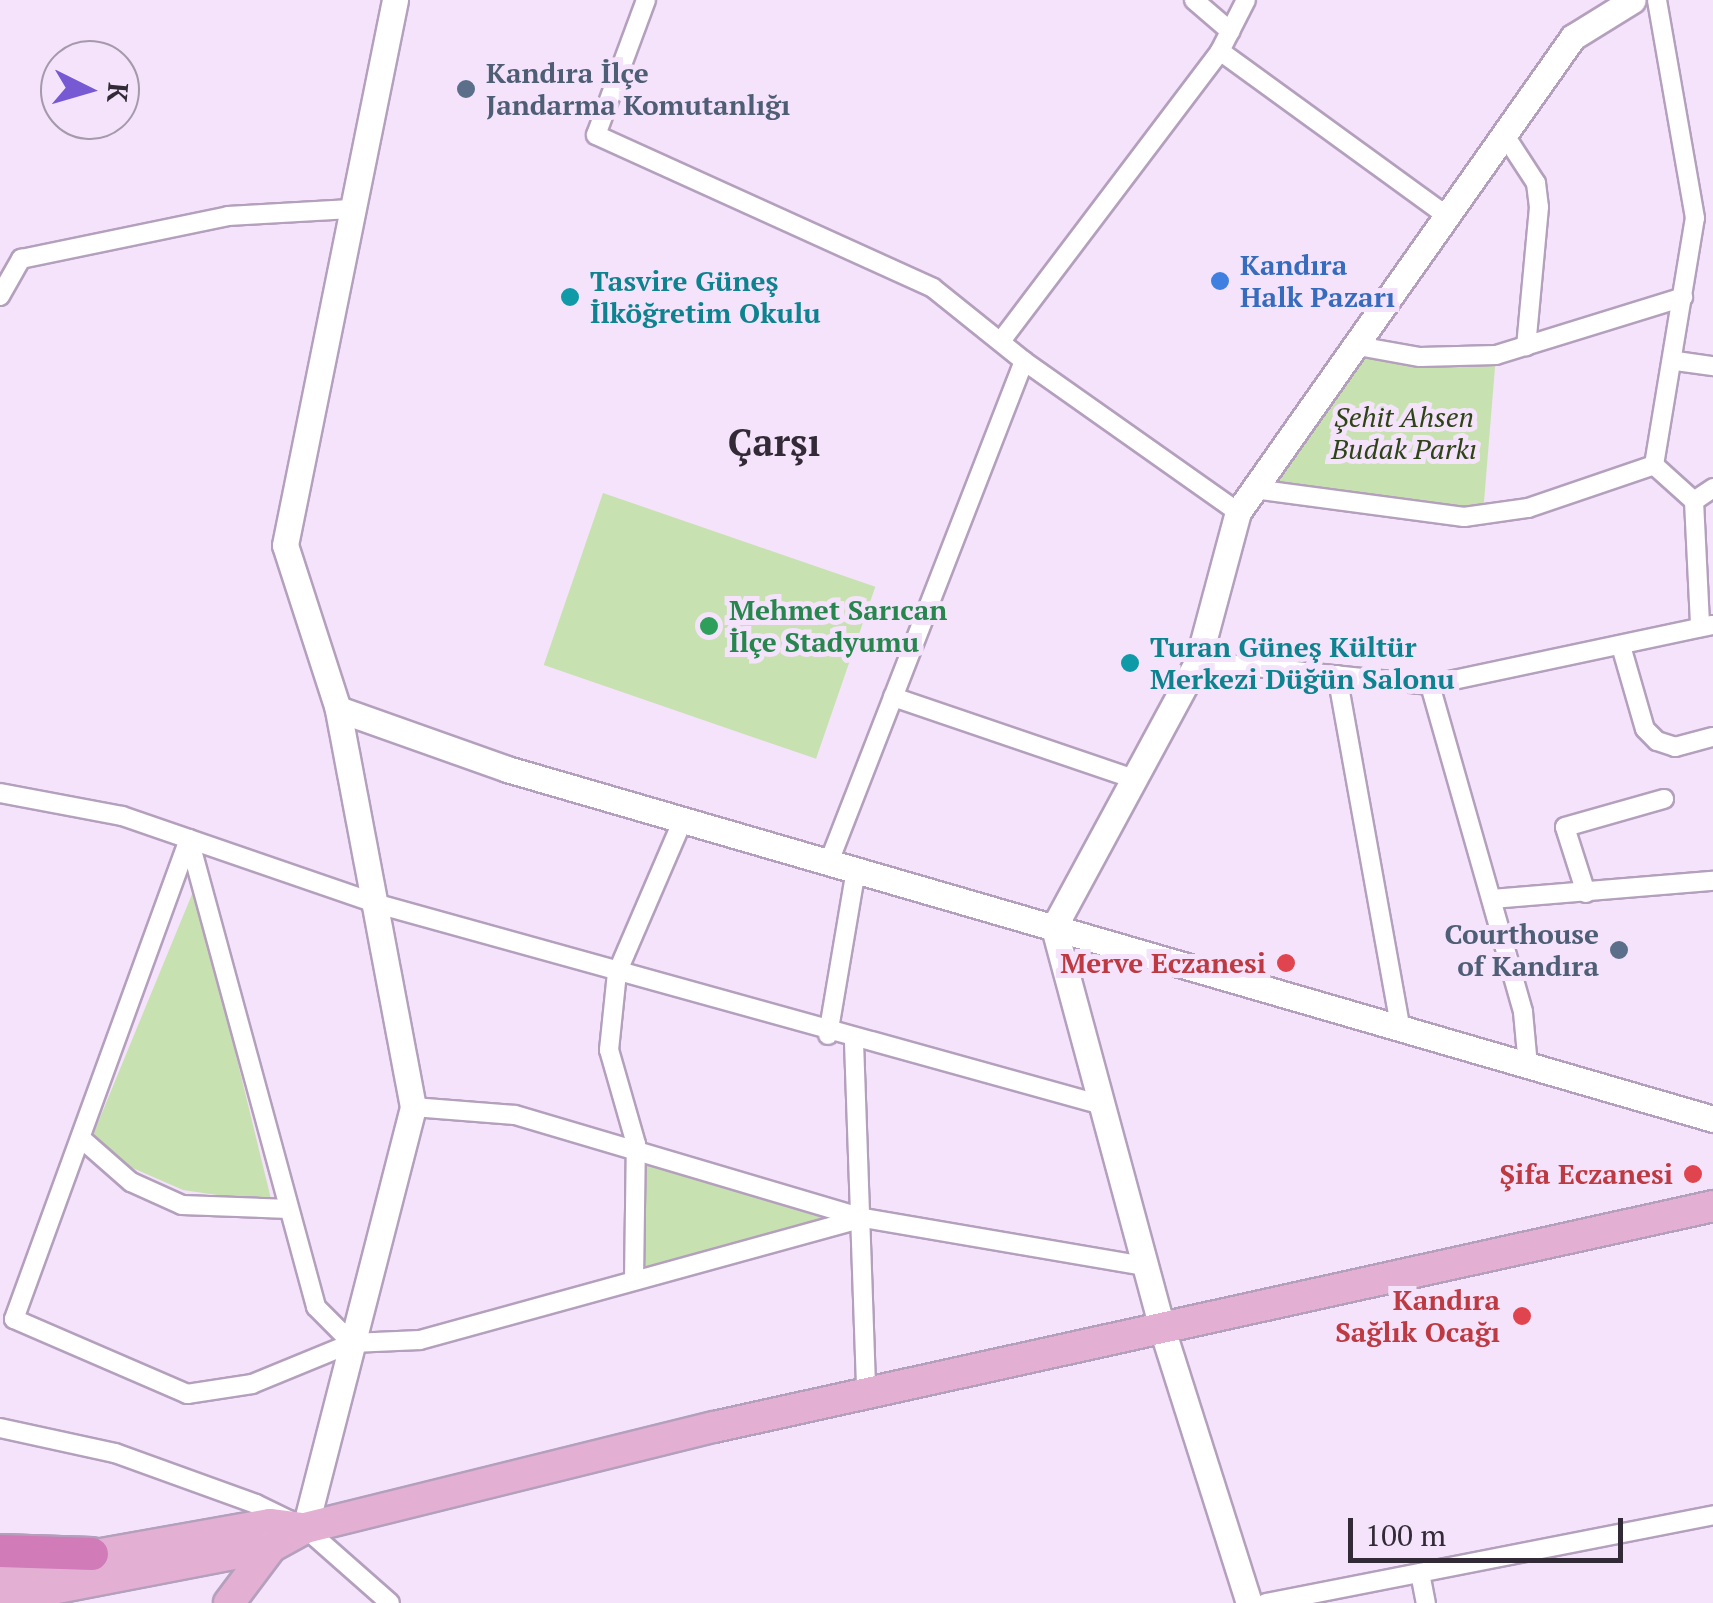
<!DOCTYPE html>
<html>
<head>
<meta charset="utf-8">
<style>
  body { margin:0 }
  #map { position:relative; width:1713px; height:1603px; overflow:hidden; background:#f4e3fb; font-family:"PT Serif",serif }
  div>[style] { position:absolute }
  .green>* { inset:0; background:#c8e1b1; transform-origin:0 0 }
  .roads { filter:drop-shadow(2px 0 #b4a0bd) drop-shadow(-2px 0 #b4a0bd) drop-shadow(0 2px #b4a0bd) drop-shadow(0 -2px #b4a0bd) }
  .street>* { height:18px; margin:-9px; padding:0 9px; transform-origin:9px; border-radius:9px; background:#fff }
  .secondary>* { height:25px; margin:-12.5px; padding:0 12.5px; transform-origin:12.5px; border-radius:12.5px; background:#fff }
  .primary>* { height:30px; margin:-15px; padding:0 15px; transform-origin:15px; border-radius:15px; background:#e3b0d4 }
  .highway>* { height:32px; margin:-16px; padding:0 16px; transform-origin:16px; border-radius:16px; background:#d17bb8 }
  .dots>* { width:28px; height:28px; translate:-50% -50%; box-sizing:border-box; border:5px solid #f4e3fb; border-radius:50% }
  span { translate:-50% -50%; white-space:nowrap; text-align:center; line-height:1.15; -webkit-text-stroke:10px #f4e3fb; paint-order:stroke }
  .service-label { font-size:28px; color:#4e5e75; font-weight:700 }
  .left { translate:0 -50%; text-align:left }
  .right { translate:-100% -50%; text-align:right }
  .shop-label { font-size:28px; color:#366cbe; font-weight:700 }
  .culture-label { font-size:28px; color:#0d838f; font-weight:700 }
  .park-label { font-size:28px; color:#2e4316; font-style:italic }
  .leisure-label { font-size:28px; color:#27864d; font-weight:700 }
  .health-label { font-size:28px; color:#be3a42; font-weight:700 }
  .district-label { font-size:38px; color:#322a36; font-weight:700 }
  .north { position:absolute; left:40px; top:40px; width:100px; height:100px; box-sizing:border-box; background:#f4e3fb; border:2px solid #a699ac; border-radius:50%; rotate:95deg; font-size:28px; font-weight:700; line-height:40px; text-align:center; color:#322a36 }
  .north::after { content:''; display:block; margin:auto; width:35px; height:45px; background:#7759d3; clip-path:polygon(50% 0,100% 100%,50% 72%,0 100%) }
  .scale { position:absolute; left:1348px; top:1518px; width:275px; height:45px; box-sizing:border-box; border:5px solid #322a36; border-top:0; padding-left:12px; font-size:30px; line-height:35px; white-space:nowrap; color:#322a36; -webkit-text-stroke:8px #f4e3fb; paint-order:stroke }
</style>
</head>
<body>
<div id="map">
  <div class="green">
    <i style="clip-path:polygon(1358px 346px,1496px 355px,1483px 514px,1254px 489px)"></i>
    <i style="left:603px;top:493px;width:288px;height:182px;rotate:19deg"></i>
    <i style="clip-path:polygon(195px 887px,272px 1203px,183px 1190px,128px 1166px,92px 1137px)"></i>
    <i style="clip-path:polygon(636px 1144px,863px 1218px,634px 1280px)"></i>
  </div>
  <div class="roads">
    <div class="street">
      <i style="left:646px;top:0;width:144px;rotate:110.3deg"></i>
      <i style="left:596px;top:135px;width:370px;rotate:24.4deg"></i>
      <i style="left:933px;top:288px;width:117px;rotate:38.7deg"></i>
      <i style="left:1024px;top:361px;width:538px;rotate:111.27deg"></i>
      <i style="left:1194px;top:0;width:48px;rotate:40.7deg"></i>
      <i style="left:1220px;top:51px;width:284px;rotate:36deg"></i>
      <i style="left:1506px;top:137px;width:55px;rotate:56.9deg"></i>
      <i style="left:1536px;top:183px;width:24px;rotate:83deg"></i>
      <i style="left:1539px;top:207px;width:140px;rotate:95.3deg"></i>
      <i style="left:0;top:296px;width:43px;rotate:-60.4deg"></i>
      <i style="left:21px;top:259px;width:211px;rotate:-11.7deg"></i>
      <i style="left:228px;top:216px;width:123px;rotate:-3.3deg"></i>
      <i style="left:1004px;top:337px;width:358px;rotate:-52.9deg"></i>
      <i style="left:1220px;top:51px;width:57px;rotate:-63deg"></i>
      <i style="left:1358px;top:346px;width:63px;rotate:10.1deg"></i>
      <i style="left:1420px;top:357px;width:76px;rotate:-1.5deg"></i>
      <i style="left:1496px;top:355px;width:196px;rotate:-17.2deg"></i>
      <i style="left:1024px;top:361px;width:262px;rotate:35.2deg"></i>
      <i style="left:1676px;top:361px;width:37px;rotate:8deg"></i>
      <i style="left:1654px;top:465px;width:54px;rotate:42deg"></i>
      <i style="left:1694px;top:501px;width:123px;rotate:87.2deg"></i>
      <i style="left:1254px;top:489px;width:212px;rotate:7.6deg"></i>
      <i style="left:1464px;top:517px;width:65px;rotate:-8deg"></i>
      <i style="left:1528px;top:508px;width:133px;rotate:-18.8deg"></i>
      <i style="left:1654px;top:465px;width:250px;rotate:-80.6deg"></i>
      <i style="left:1695px;top:218px;width:221px;rotate:-99.9deg"></i>
      <i style="left:1694px;top:501px;width:23px;rotate:-34deg"></i>
      <i style="left:1621px;top:646px;width:86px;rotate:73.9deg"></i>
      <i style="left:1645px;top:729px;width:17px;rotate:45deg"></i>
      <i style="left:1657px;top:741px;width:19px;rotate:18deg"></i>
      <i style="left:1675px;top:747px;width:39px;rotate:-15deg"></i>
      <i style="left:1198px;top:661px;width:233px;rotate:5.9deg"></i>
      <i style="left:1430px;top:685px;width:289px;rotate:-12deg"></i>
      <i style="left:1337px;top:675px;width:360px;rotate:79.8deg"></i>
      <i style="left:1430px;top:685px;width:340px;rotate:74.1deg"></i>
      <i style="left:1523px;top:1012px;width:54px;rotate:84.7deg"></i>
      <i style="left:893px;top:697px;width:255px;rotate:18.8deg"></i>
      <i style="left:0;top:793px;width:124px;rotate:10.7deg"></i>
      <i style="left:122px;top:816px;width:267px;rotate:19deg"></i>
      <i style="left:374px;top:903px;width:756px;rotate:15.51deg"></i>
      <i style="left:189px;top:839px;width:511px;rotate:110.03deg"></i>
      <i style="left:14px;top:1319px;width:189px;rotate:23.4deg"></i>
      <i style="left:187px;top:1394px;width:66px;rotate:-8.7deg"></i>
      <i style="left:252px;top:1384px;width:108px;rotate:-22.3deg"></i>
      <i style="left:352px;top:1343px;width:68px;rotate:-2.5deg"></i>
      <i style="left:420px;top:1340px;width:459px;rotate:-15.4deg"></i>
      <i style="left:189px;top:839px;width:485px;rotate:74.8deg"></i>
      <i style="left:316px;top:1307px;width:51px;rotate:45deg"></i>
      <i style="left:1586px;top:893px;width:69px;rotate:-107.7deg"></i>
      <i style="left:1565px;top:827px;width:103px;rotate:-15.8deg"></i>
      <i style="left:1492px;top:899px;width:222px;rotate:-4.7deg"></i>
      <i style="left:828px;top:1035px;width:167px;rotate:-80.4deg"></i>
      <i style="left:854px;top:1042px;width:351px;rotate:88deg"></i>
      <i style="left:413px;top:1107px;width:102px;rotate:4.5deg"></i>
      <i style="left:515px;top:1115px;width:363px;rotate:16.5deg"></i>
      <i style="left:863px;top:1218px;width:286px;rotate:9.7deg"></i>
      <i style="left:83px;top:1140px;width:64px;rotate:41.2deg"></i>
      <i style="left:131px;top:1182px;width:56px;rotate:24.3deg"></i>
      <i style="left:182px;top:1205px;width:107px;rotate:2.1deg"></i>
      <i style="left:634px;top:1280px;width:136px;rotate:-89.2deg"></i>
      <i style="left:636px;top:1144px;width:98px;rotate:-106deg"></i>
      <i style="left:609px;top:1050px;width:77px;rotate:-84.1deg"></i>
      <i style="left:617px;top:973px;width:167px;rotate:-66.7deg"></i>
      <i style="left:0;top:1428px;width:118px;rotate:12.3deg"></i>
      <i style="left:115px;top:1453px;width:150px;rotate:19.9deg"></i>
      <i style="left:256px;top:1504px;width:55px;rotate:26.1deg"></i>
      <i style="left:305px;top:1528px;width:113px;rotate:41.4deg"></i>
      <i style="left:1420px;top:1573px;width:31px;rotate:79deg"></i>
      <i style="left:1266px;top:1603px;width:456px;rotate:-11.1deg"></i>
    </div>
    <div class="secondary">
      <i style="left:338px;top:709px;width:179px;rotate:19.5deg"></i>
      <i style="left:507px;top:769px;width:1256px;rotate:16.18deg"></i>
      <i style="left:305px;top:1528px;width:435px;rotate:-75.6deg"></i>
      <i style="left:413px;top:1107px;width:405px;rotate:-100.7deg"></i>
      <i style="left:338px;top:709px;width:172px;rotate:-107.9deg"></i>
      <i style="left:285px;top:545px;width:556px;rotate:-78.59deg"></i>
      <i style="left:1249px;top:1603px;width:288px;rotate:-107.6deg"></i>
      <i style="left:1162px;top:1328px;width:415px;rotate:-105.1deg"></i>
      <i style="left:1054px;top:927px;width:302px;rotate:-61.6deg"></i>
      <i style="left:1198px;top:661px;width:154px;rotate:-75deg"></i>
      <i style="left:1238px;top:512px;width:581px;rotate:-54.81deg"></i>
      <i style="left:1573px;top:37px;width:70px;rotate:-31.7deg"></i>
    </div>
    <div class="primary">
      <i style="left:0;top:1572px;width:274px;rotate:-10.1deg"></i>
      <i style="left:270px;top:1524px;width:35px;rotate:7deg"></i>
      <i style="left:0;top:1599px;width:276px;rotate:-10.9deg"></i>
      <i style="left:271px;top:1547px;width:39px;rotate:-29deg"></i>
      <i style="left:305px;top:1528px;width:421px;rotate:-13.9deg"></i>
      <i style="left:714px;top:1427px;width:1023px;rotate:-12.47deg"></i>
      <i style="left:229px;top:1603px;width:70px;rotate:-53.1deg"></i>
    </div>
    <div class="highway">
      <i style="left:0;top:1551px;width:92px;rotate:1.9deg"></i>
    </div>
  </div>
  <div class="dots">
    <i style="left:466px;top:89px;background:#5c6f8a"></i>
    <i style="left:1220px;top:281px;background:#3f7fe0"></i>
    <i style="left:570px;top:297px;background:#0f9aa8"></i>
    <i style="left:709px;top:626px;background:#2e9e5b"></i>
    <i style="left:1130px;top:663px;background:#0f9aa8"></i>
    <i style="left:1619px;top:950px;background:#5c6f8a"></i>
    <i style="left:1286px;top:963px;background:#e0444e"></i>
    <i style="left:1693px;top:1174px;background:#e0444e"></i>
    <i style="left:1522px;top:1316px;background:#e0444e"></i>
  </div>
  <div class="service-label">
    <span class="left" style="left:486px;top:89px">Kandıra İlçe<br>Jandarma Komutanlığı</span>
    <span class="right" style="left:1599px;top:950px">Courthouse<br>of Kandıra</span>
  </div>
  <div class="shop-label">
    <span class="left" style="left:1240px;top:281px">Kandıra<br>Halk Pazarı</span>
  </div>
  <div class="culture-label">
    <span class="left" style="left:590px;top:297px">Tasvire Güneş<br>İlköğretim Okulu</span>
    <span class="left" style="left:1150px;top:663px">Turan Güneş Kültür<br>Merkezi Düğün Salonu</span>
  </div>
  <div class="park-label">
    <span style="left:1404px;top:433px">Şehit Ahsen<br>Budak Parkı</span>
  </div>
  <div class="leisure-label">
    <span class="left" style="left:729px;top:626px">Mehmet Sarıcan<br>İlçe Stadyumu</span>
  </div>
  <div class="health-label">
    <span class="right" style="left:1266px;top:963px">Merve Eczanesi</span>
    <span class="right" style="left:1673px;top:1174px">Şifa Eczanesi</span>
    <span class="right" style="left:1500px;top:1316px">Kandıra<br>Sağlık Ocağı</span>
  </div>
  <div class="district-label">
    <span style="left:774px;top:443px">Çarşı</span>
  </div>
  <div class="north">K</div>
  <div class="scale">100 m</div>
</div>
</body>
</html>
